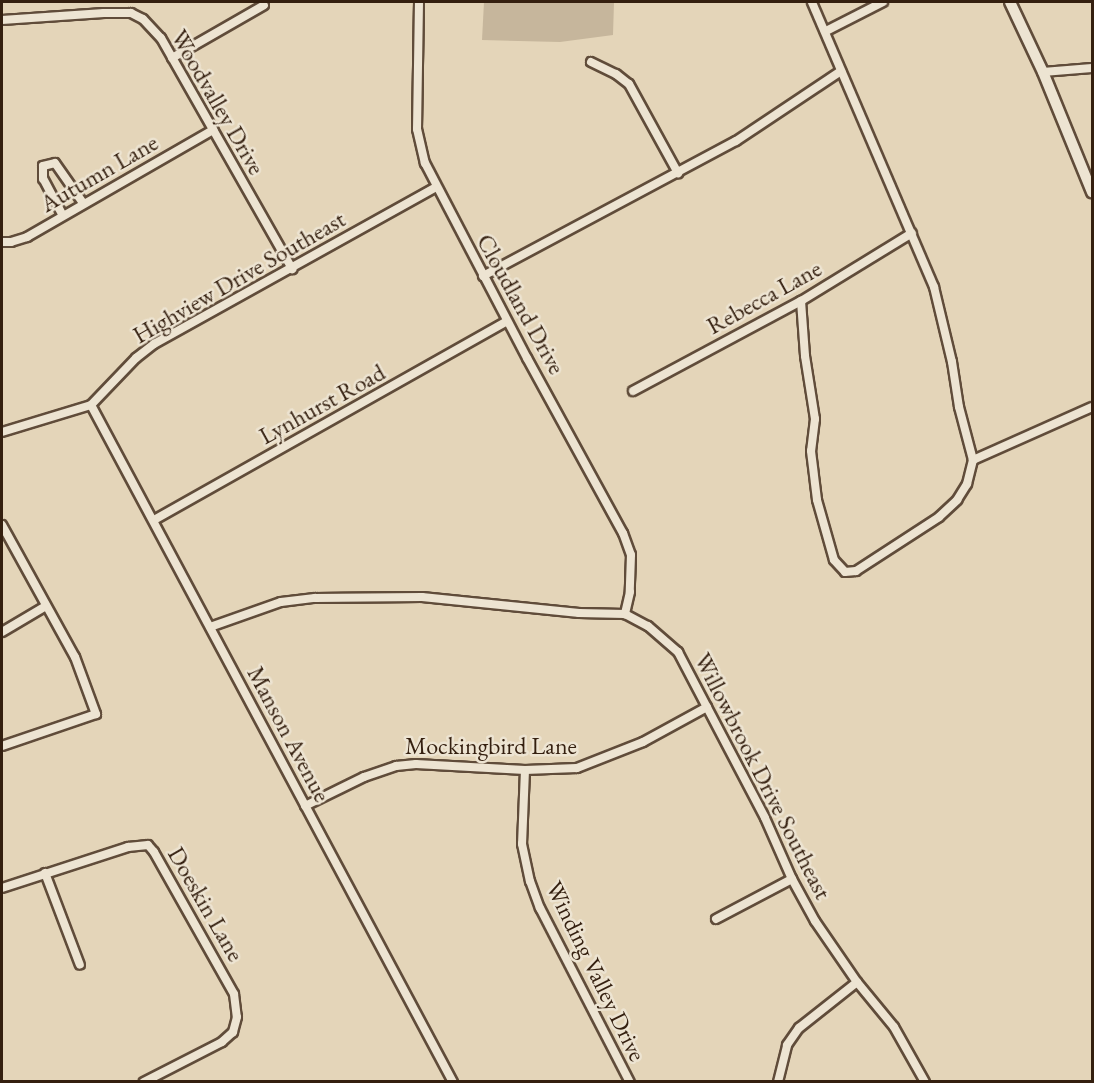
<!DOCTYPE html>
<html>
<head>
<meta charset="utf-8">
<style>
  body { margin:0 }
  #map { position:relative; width:1094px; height:1083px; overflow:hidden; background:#e4d5b9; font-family:"EB Garamond",serif }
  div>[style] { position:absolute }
  .green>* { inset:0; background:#c6b69c }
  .roads { filter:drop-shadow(2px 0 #604c3a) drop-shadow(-2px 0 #604c3a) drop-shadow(0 2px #604c3a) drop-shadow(0 -2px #604c3a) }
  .street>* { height:8px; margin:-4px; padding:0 4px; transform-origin:4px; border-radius:4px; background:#ede4d2 }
  .secondary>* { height:10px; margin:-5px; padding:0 5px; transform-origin:5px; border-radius:5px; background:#ede4d2 }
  span { translate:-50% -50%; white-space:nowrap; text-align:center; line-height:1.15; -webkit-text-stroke:5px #ede4d2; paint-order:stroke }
  .street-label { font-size:24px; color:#341f0f }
  .frame { position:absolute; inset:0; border:3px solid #341f0f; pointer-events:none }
</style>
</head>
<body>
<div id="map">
  <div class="green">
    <i style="clip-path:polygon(484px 2px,614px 2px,613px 35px,560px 42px,482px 40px)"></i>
  </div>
  <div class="roads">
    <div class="street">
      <i style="left:419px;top:2px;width:127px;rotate:90.9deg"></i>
      <i style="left:417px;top:129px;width:35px;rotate:77deg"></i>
      <i style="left:425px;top:163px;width:220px;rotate:62.4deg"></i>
      <i style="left:527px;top:358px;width:200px;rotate:61.3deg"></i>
      <i style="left:623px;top:533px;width:23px;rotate:70deg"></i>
      <i style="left:631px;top:555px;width:37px;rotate:92deg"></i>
      <i style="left:630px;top:592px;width:23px;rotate:103deg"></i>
      <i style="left:2px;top:20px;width:102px;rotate:-3.9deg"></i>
      <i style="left:104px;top:13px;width:27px"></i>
      <i style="left:131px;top:13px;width:13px;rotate:27deg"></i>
      <i style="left:143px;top:19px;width:26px;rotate:47deg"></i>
      <i style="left:161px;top:38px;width:266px;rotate:60.4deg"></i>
      <i style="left:826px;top:31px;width:64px;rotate:-27deg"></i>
      <i style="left:172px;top:58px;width:106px;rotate:-29.9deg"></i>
      <i style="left:591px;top:62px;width:28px;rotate:26deg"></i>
      <i style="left:616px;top:74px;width:16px;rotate:38deg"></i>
      <i style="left:629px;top:84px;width:102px;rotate:61.2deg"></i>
      <i style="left:1043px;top:72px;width:49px;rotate:-4.7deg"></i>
      <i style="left:62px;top:214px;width:40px;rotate:-118deg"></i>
      <i style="left:43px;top:179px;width:13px;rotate:-90deg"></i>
      <i style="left:43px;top:166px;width:12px;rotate:-14deg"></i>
      <i style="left:55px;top:163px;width:49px;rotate:55deg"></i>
      <i style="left:2px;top:242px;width:9px"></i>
      <i style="left:11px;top:242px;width:17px;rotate:-17deg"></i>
      <i style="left:27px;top:237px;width:215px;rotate:-29.9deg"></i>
      <i style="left:483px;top:276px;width:287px;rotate:-28.1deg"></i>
      <i style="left:736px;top:141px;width:126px;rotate:-33.7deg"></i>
      <i style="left:801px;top:301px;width:55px;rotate:85.8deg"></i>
      <i style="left:805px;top:356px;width:64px;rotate:81deg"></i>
      <i style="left:815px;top:419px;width:32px;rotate:97deg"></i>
      <i style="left:811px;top:451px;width:49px;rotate:83deg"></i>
      <i style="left:817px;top:500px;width:62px;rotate:74.2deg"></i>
      <i style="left:834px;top:560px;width:16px;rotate:47deg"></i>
      <i style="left:845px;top:572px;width:11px;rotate:-5deg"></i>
      <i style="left:856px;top:571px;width:99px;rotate:-33deg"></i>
      <i style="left:939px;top:517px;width:25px;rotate:-43deg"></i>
      <i style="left:957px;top:500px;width:19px;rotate:-58deg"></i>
      <i style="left:967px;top:484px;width:25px;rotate:-76deg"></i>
      <i style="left:973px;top:460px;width:55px;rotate:-104.8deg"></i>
      <i style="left:959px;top:407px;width:46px;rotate:-98.8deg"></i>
      <i style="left:952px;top:362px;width:77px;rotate:-103.5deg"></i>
      <i style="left:934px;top:287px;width:310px;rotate:-113.2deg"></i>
      <i style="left:633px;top:391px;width:191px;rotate:-28.2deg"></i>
      <i style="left:801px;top:301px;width:130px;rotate:-31.5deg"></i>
      <i style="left:91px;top:405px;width:768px;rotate:61.87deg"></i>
      <i style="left:2px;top:432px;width:93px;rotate:-16.9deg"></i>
      <i style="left:91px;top:405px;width:65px;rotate:-46.2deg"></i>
      <i style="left:136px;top:358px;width:23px;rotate:-38deg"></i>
      <i style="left:154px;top:344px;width:323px;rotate:-29.1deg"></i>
      <i style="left:973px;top:460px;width:130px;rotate:-24deg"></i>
      <i style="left:154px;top:520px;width:405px;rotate:-29.4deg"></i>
      <i style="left:2px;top:525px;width:151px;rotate:61.1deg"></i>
      <i style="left:75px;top:657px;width:61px;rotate:69.8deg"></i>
      <i style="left:96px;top:714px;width:99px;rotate:161.2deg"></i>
      <i style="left:210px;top:627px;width:75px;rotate:-19.4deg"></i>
      <i style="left:281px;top:602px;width:34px;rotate:-7deg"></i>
      <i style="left:315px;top:598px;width:107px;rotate:-0.5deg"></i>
      <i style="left:422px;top:597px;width:158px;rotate:5.8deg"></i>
      <i style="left:579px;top:613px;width:46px;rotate:1.2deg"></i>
      <i style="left:625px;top:614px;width:26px;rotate:28deg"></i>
      <i style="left:648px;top:626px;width:40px;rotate:41deg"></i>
      <i style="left:678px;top:652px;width:187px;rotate:62.3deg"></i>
      <i style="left:765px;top:818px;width:67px;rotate:66.1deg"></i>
      <i style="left:792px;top:879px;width:48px;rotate:61.3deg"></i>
      <i style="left:815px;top:921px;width:74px;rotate:55.5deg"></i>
      <i style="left:857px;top:982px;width:58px;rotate:50.6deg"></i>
      <i style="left:894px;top:1027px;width:63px;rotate:60.6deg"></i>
      <i style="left:2px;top:632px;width:51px;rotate:-30.6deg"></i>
      <i style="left:525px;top:770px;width:74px;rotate:92.3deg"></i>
      <i style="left:522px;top:844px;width:38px;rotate:78deg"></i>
      <i style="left:530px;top:881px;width:29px;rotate:70deg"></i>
      <i style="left:540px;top:908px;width:196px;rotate:62.7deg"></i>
      <i style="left:305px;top:806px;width:66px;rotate:-26.2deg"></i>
      <i style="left:364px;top:777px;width:34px;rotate:-19deg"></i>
      <i style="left:396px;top:766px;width:20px;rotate:-6deg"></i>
      <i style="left:416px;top:764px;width:109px;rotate:3.2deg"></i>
      <i style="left:525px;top:770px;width:52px;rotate:-2.2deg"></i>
      <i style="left:577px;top:768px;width:71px;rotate:-21.5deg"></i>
      <i style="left:643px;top:742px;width:73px;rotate:-28.7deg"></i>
      <i style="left:45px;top:873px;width:98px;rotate:69.2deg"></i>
      <i style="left:2px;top:888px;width:133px;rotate:-18deg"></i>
      <i style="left:128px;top:847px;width:20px;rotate:-6deg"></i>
      <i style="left:148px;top:845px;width:9px;rotate:49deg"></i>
      <i style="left:154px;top:852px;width:163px;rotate:60.6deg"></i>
      <i style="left:234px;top:994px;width:23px;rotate:83deg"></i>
      <i style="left:237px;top:1017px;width:16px;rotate:105deg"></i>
      <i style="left:233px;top:1032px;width:15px;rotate:138deg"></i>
      <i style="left:222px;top:1042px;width:88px;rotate:152.9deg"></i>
      <i style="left:716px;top:919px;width:86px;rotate:-27.8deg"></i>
      <i style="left:778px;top:1082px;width:38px;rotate:-76deg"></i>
      <i style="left:787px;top:1045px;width:21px;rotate:-55deg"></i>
      <i style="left:799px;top:1028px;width:74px;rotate:-38.4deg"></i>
    </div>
    <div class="secondary">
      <i style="left:1010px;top:2px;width:77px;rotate:64.8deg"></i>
      <i style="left:1043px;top:72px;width:130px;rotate:67.8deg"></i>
    </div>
  </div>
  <div class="street-label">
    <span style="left:218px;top:102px;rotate:60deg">Woodvalley Drive</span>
    <span style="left:99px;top:173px;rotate:-30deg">Autumn Lane</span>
    <span style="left:239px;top:277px;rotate:-30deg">Highview Drive Southeast</span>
    <span style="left:764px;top:297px;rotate:-29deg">Rebecca Lane</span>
    <span style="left:521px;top:304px;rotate:61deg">Cloudland Drive</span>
    <span style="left:322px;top:404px;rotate:-29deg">Lynhurst Road</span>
    <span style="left:289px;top:734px;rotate:62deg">Manson Avenue</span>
    <span style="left:491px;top:746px">Mockingbird Lane</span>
    <span style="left:763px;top:776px;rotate:63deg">Willowbrook Drive Southeast</span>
    <span style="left:206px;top:904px;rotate:60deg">Doeskin Lane</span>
    <span style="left:596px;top:971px;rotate:64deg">Winding Valley Drive</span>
  </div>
  <div class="frame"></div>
</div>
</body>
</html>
